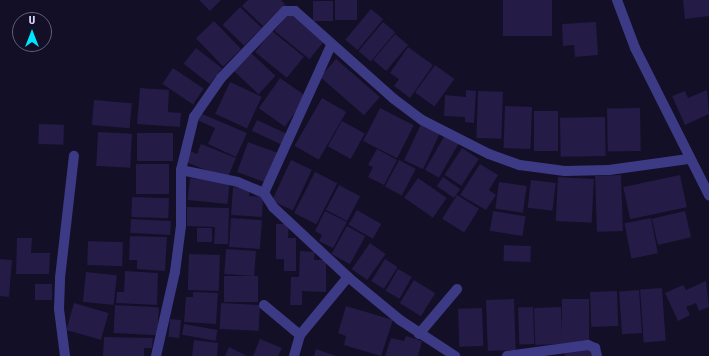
<!DOCTYPE html>
<html>
<head>
<meta charset="utf-8">
<style>
  body { margin:0 }
  #map { position:relative; width:709px; height:356px; overflow:hidden; background:#130f26; font-family:"Fira Sans Condensed",sans-serif }
  div>[style] { position:absolute }
  .building>* { inset:0; background:#241b47; transform-origin:0 0 }
  .minor>* { height:10px; margin:-5px; padding:0 5px; transform-origin:5px; border-radius:5px; background:#3d3a85 }
  span { translate:-50% -50%; white-space:nowrap; text-align:center; line-height:1.15; -webkit-text-stroke:4px #130f26; paint-order:stroke }
  .north { position:absolute; left:12px; top:12px; width:40px; height:40px; box-sizing:border-box; background:#130f26; border:1px solid #625e7d; border-radius:50%; rotate:0deg; font-size:11px; font-weight:700; line-height:16px; text-align:center; color:#d9d4ff }
  .north::after { content:''; display:block; margin:auto; width:14px; height:18px; background:#00e5ff; clip-path:polygon(50% 0,100% 100%,50% 72%,0 100%) }
</style>
</head>
<body>
<div id="map">
  <div class="building">
    <i style="clip-path:polygon(199px 0,221px 0,210px 11px)"></i>
    <i style="clip-path:polygon(248px 0,281px 0,285px 4px,263px 26px,242px 6px)"></i>
    <i style="left:335px;top:0;width:22px;height:20px"></i>
    <i style="left:503px;top:0;width:49px;height:36px"></i>
    <i style="clip-path:polygon(683px 0,709px 0,709px 16px,685px 19px)"></i>
    <i style="left:313px;top:1px;width:20px;height:20px"></i>
    <i style="left:240px;top:7px;width:30px;height:25px;rotate:44deg"></i>
    <i style="left:371px;top:9px;width:16px;height:40px;rotate:40deg"></i>
    <i style="left:289px;top:13px;width:45px;height:23px;rotate:39deg"></i>
    <i style="left:214px;top:21px;width:39px;height:25px;rotate:46deg"></i>
    <i style="left:383px;top:22px;width:16px;height:38px;rotate:40deg"></i>
    <i style="clip-path:polygon(596px 22px,598px 55px,575px 57px,574px 45px,563px 46px,562px 24px)"></i>
    <i style="left:272px;top:31px;width:41px;height:27px;rotate:39deg"></i>
    <i style="left:395px;top:34px;width:17px;height:34px;rotate:40deg"></i>
    <i style="clip-path:polygon(408px 47px,433px 65px,410px 98px,394px 86px,399px 79px,390px 73px)"></i>
    <i style="left:196px;top:48px;width:33px;height:20px;rotate:38deg"></i>
    <i style="left:250px;top:52px;width:35px;height:25px;rotate:43deg"></i>
    <i style="left:336px;top:59px;width:58px;height:24px;rotate:41deg"></i>
    <i style="left:435px;top:65px;width:24px;height:34px;rotate:36deg"></i>
    <i style="left:173px;top:68px;width:37px;height:19px;rotate:34deg"></i>
    <i style="left:280px;top:78px;width:32px;height:37px;rotate:35deg"></i>
    <i style="left:230px;top:82px;width:35px;height:35px;rotate:25deg"></i>
    <i style="clip-path:polygon(140px 88px,169px 90px,168px 112px,181px 113px,180px 127px,137px 124px)"></i>
    <i style="clip-path:polygon(466px 90px,476px 91px,474px 123px,465px 122px,465px 117px,444px 116px,445px 95px,466px 97px)"></i>
    <i style="clip-path:polygon(707px 90px,709px 114px,685px 125px,672px 96px,685px 91px,688px 98px)"></i>
    <i style="left:478px;top:91px;width:25px;height:47px;rotate:2deg"></i>
    <i style="left:322px;top:98px;width:28px;height:55px;rotate:30deg"></i>
    <i style="left:94px;top:100px;width:38px;height:25px;rotate:5deg"></i>
    <i style="left:505px;top:106px;width:27px;height:42px;rotate:2deg"></i>
    <i style="left:380px;top:108px;width:38px;height:37px;rotate:27deg"></i>
    <i style="left:640px;top:108px;width:43px;height:33px;rotate:89deg"></i>
    <i style="left:558px;top:111px;width:40px;height:24px;rotate:90deg"></i>
    <i style="clip-path:polygon(200px 113px,247px 133px,236px 157px,208px 144px,215px 128px,197px 120px)"></i>
    <i style="left:605px;top:117px;width:39px;height:45px;rotate:89deg"></i>
    <i style="left:257px;top:120px;width:35px;height:12px;rotate:25deg"></i>
    <i style="left:342px;top:121px;width:26px;height:29px;rotate:29deg"></i>
    <i style="left:39px;top:124px;width:25px;height:20px;rotate:2deg"></i>
    <i style="left:421px;top:124px;width:21px;height:40px;rotate:25deg"></i>
    <i style="left:98px;top:132px;width:34px;height:34px;rotate:3deg"></i>
    <i style="left:137px;top:133px;width:36px;height:28px"></i>
    <i style="left:445px;top:135px;width:16px;height:40px;rotate:30deg"></i>
    <i style="left:248px;top:142px;width:32px;height:32px;rotate:20deg"></i>
    <i style="clip-path:polygon(201px 144px,236px 158px,227px 179px,184px 161px,188px 150px,197px 154px)"></i>
    <i style="left:462px;top:148px;width:20px;height:32px;rotate:33deg"></i>
    <i style="clip-path:polygon(377px 149px,397px 160px,384px 185px,368px 177px,373px 167px,368px 165px)"></i>
    <i style="left:291px;top:160px;width:23px;height:45px;rotate:25deg"></i>
    <i style="left:399px;top:160px;width:19px;height:30px;rotate:28deg"></i>
    <i style="left:136px;top:164px;width:33px;height:30px"></i>
    <i style="clip-path:polygon(480px 164px,498px 175px,489px 190px,496px 195px,486px 210px,460px 195px)"></i>
    <i style="left:315px;top:172px;width:25px;height:46px;rotate:27deg"></i>
    <i style="left:621px;top:175px;width:56px;height:26px;rotate:88deg"></i>
    <i style="left:680px;top:175px;width:33px;height:58px;rotate:78deg"></i>
    <i style="left:443px;top:177px;width:21px;height:11px;rotate:35deg"></i>
    <i style="left:558px;top:177px;width:36px;height:44px;rotate:3deg"></i>
    <i style="left:190px;top:178px;width:40px;height:22px;rotate:6deg"></i>
    <i style="left:418px;top:178px;width:35px;height:24px;rotate:35deg"></i>
    <i style="left:531px;top:180px;width:25px;height:28px;rotate:7deg"></i>
    <i style="left:499px;top:182px;width:28px;height:27px;rotate:8deg"></i>
    <i style="left:339px;top:185px;width:24px;height:28px;rotate:28deg"></i>
    <i style="clip-path:polygon(233px 187px,250px 188px,249px 196px,263px 197px,262px 217px,231px 215px)"></i>
    <i style="left:457px;top:195px;width:26px;height:28px;rotate:32deg"></i>
    <i style="left:132px;top:197px;width:37px;height:20px;rotate:2deg"></i>
    <i style="clip-path:polygon(187px 207px,229px 208px,228px 244px,214px 244px,215px 227px,187px 226px)"></i>
    <i style="left:357px;top:210px;width:28px;height:17px;rotate:30deg"></i>
    <i style="clip-path:polygon(325px 211px,347px 222px,333px 248px,319px 241px,322px 235px,315px 231px)"></i>
    <i style="left:493px;top:211px;width:33px;height:20px;rotate:9deg"></i>
    <i style="left:685px;top:211px;width:27px;height:34px;rotate:77deg"></i>
    <i style="left:231px;top:218px;width:31px;height:29px;rotate:4deg"></i>
    <i style="left:651px;top:218px;width:36px;height:27px;rotate:79deg"></i>
    <i style="left:131px;top:219px;width:40px;height:14px;rotate:3deg"></i>
    <i style="clip-path:polygon(276px 224px,289px 224px,288px 238px,296px 238px,296px 271px,284px 271px,284px 259px,276px 259px)"></i>
    <i style="left:347px;top:226px;width:21px;height:32px;rotate:29deg"></i>
    <i style="left:197px;top:228px;width:15px;height:14px"></i>
    <i style="clip-path:polygon(130px 236px,167px 237px,165px 271px,137px 269px,137px 260px,129px 260px)"></i>
    <i style="clip-path:polygon(17px 238px,32px 238px,31px 253px,50px 253px,49px 274px,16px 274px)"></i>
    <i style="left:88px;top:241px;width:35px;height:24px;rotate:2deg"></i>
    <i style="left:370px;top:243px;width:19px;height:32px;rotate:35deg"></i>
    <i style="left:504px;top:245px;width:27px;height:16px;rotate:2deg"></i>
    <i style="left:226px;top:249px;width:30px;height:25px;rotate:4deg"></i>
    <i style="clip-path:polygon(300px 251px,315px 252px,314px 260px,326px 260px,326px 292px,302px 291px,302px 305px,290px 305px,291px 277px,299px 277px)"></i>
    <i style="left:189px;top:254px;width:31px;height:36px;rotate:2deg"></i>
    <i style="clip-path:polygon(0 259px,12px 260px,9px 297px,0 296px)"></i>
    <i style="left:385px;top:259px;width:15px;height:26px;rotate:32deg"></i>
    <i style="left:398px;top:269px;width:16px;height:25px;rotate:30deg"></i>
    <i style="clip-path:polygon(125px 271px,158px 273px,157px 305px,116px 303px,117px 292px,124px 292px)"></i>
    <i style="left:86px;top:272px;width:31px;height:30px;rotate:6deg"></i>
    <i style="left:224px;top:276px;width:34px;height:26px"></i>
    <i style="left:414px;top:280px;width:25px;height:27px;rotate:32deg"></i>
    <i style="clip-path:polygon(706px 281px,709px 307px,699px 311px,696px 303px,686px 307px,690px 315px,678px 321px,665px 293px,683px 285px,686px 290px)"></i>
    <i style="left:35px;top:284px;width:17px;height:16px"></i>
    <i style="left:662px;top:288px;width:53px;height:22px;rotate:86deg"></i>
    <i style="left:639px;top:290px;width:43px;height:20px;rotate:86deg"></i>
    <i style="left:617px;top:291px;width:35px;height:27px;rotate:88deg"></i>
    <i style="clip-path:polygon(193px 292px,218px 293px,216px 324px,184px 322px,186px 297px,193px 297px)"></i>
    <i style="left:514px;top:299px;width:51px;height:28px;rotate:88deg"></i>
    <i style="left:562px;top:299px;width:27px;height:44px"></i>
    <i style="left:74px;top:303px;width:36px;height:28px;rotate:16deg"></i>
    <i style="left:221px;top:303px;width:39px;height:26px;rotate:3deg"></i>
    <i style="left:115px;top:305px;width:44px;height:28px;rotate:3deg"></i>
    <i style="clip-path:polygon(346px 306px,393px 320px,381px 356px,344px 345px,346px 336px,338px 333px)"></i>
    <i style="left:533px;top:307px;width:37px;height:15px;rotate:88deg"></i>
    <i style="left:561px;top:307px;width:37px;height:27px;rotate:88deg"></i>
    <i style="left:482px;top:308px;width:38px;height:24px;rotate:88deg"></i>
    <i style="left:170px;top:319px;width:11px;height:18px;rotate:5deg"></i>
    <i style="left:184px;top:324px;width:34px;height:11px;rotate:10deg"></i>
    <i style="clip-path:polygon(406px 336px,422px 341px,418px 356px,385px 356px,391px 338px,404px 341px)"></i>
    <i style="clip-path:polygon(104px 337px,153px 338px,152px 348px,144px 348px,144px 356px,103px 356px)"></i>
    <i style="clip-path:polygon(260px 339px,282px 348px,278px 356px,253px 356px)"></i>
    <i style="clip-path:polygon(194px 340px,218px 343px,217px 356px,192px 356px)"></i>
    <i style="clip-path:polygon(229px 347px,247px 356px,225px 356px)"></i>
    <i style="clip-path:polygon(316px 349px,336px 356px,314px 356px)"></i>
    <i style="clip-path:polygon(592px 349px,593px 356px,565px 356px,564px 352px)"></i>
  </div>
  <div class="minor">
    <i style="left:617px;top:0;width:51px;rotate:69.4deg"></i>
    <i style="left:635px;top:48px;width:165px;rotate:63.3deg"></i>
    <i style="left:181px;top:170px;width:55px;rotate:-76.2deg"></i>
    <i style="left:194px;top:117px;width:47px;rotate:-55.3deg"></i>
    <i style="left:221px;top:78px;width:93px;rotate:-46.3deg"></i>
    <i style="left:285px;top:11px;width:10px"></i>
    <i style="left:295px;top:11px;width:132px;rotate:41.6deg"></i>
    <i style="left:394px;top:99px;width:35px;rotate:37deg"></i>
    <i style="left:422px;top:120px;width:75px;rotate:26.9deg"></i>
    <i style="left:489px;top:154px;width:33px;rotate:20deg"></i>
    <i style="left:520px;top:165px;width:45px;rotate:7.6deg"></i>
    <i style="left:565px;top:171px;width:44px;rotate:-1.3deg"></i>
    <i style="left:609px;top:170px;width:80px;rotate:-7.9deg"></i>
    <i style="left:264px;top:193px;width:162px;rotate:-65.6deg"></i>
    <i style="left:264px;top:305px;width:47px;rotate:39.8deg"></i>
    <i style="left:419px;top:334px;width:59px;rotate:-49.8deg"></i>
    <i style="left:65px;top:356px;width:47px;rotate:-97.3deg"></i>
    <i style="left:59px;top:309px;width:31px;rotate:-88deg"></i>
    <i style="left:60px;top:278px;width:123px;rotate:-83.5deg"></i>
    <i style="left:156px;top:356px;width:86px;rotate:-77.3deg"></i>
    <i style="left:175px;top:272px;width:46px;rotate:-82.6deg"></i>
    <i style="left:181px;top:226px;width:56px;rotate:-90deg"></i>
    <i style="left:181px;top:170px;width:58px;rotate:11.9deg"></i>
    <i style="left:238px;top:182px;width:28px;rotate:23deg"></i>
    <i style="left:264px;top:193px;width:17px;rotate:57deg"></i>
    <i style="left:273px;top:207px;width:103px;rotate:43deg"></i>
    <i style="left:348px;top:277px;width:67px;rotate:39.6deg"></i>
    <i style="left:400px;top:320px;width:66px;rotate:33.2deg"></i>
    <i style="left:294px;top:356px;width:22px;rotate:-74deg"></i>
    <i style="left:300px;top:335px;width:75px;rotate:-50.4deg"></i>
    <i style="left:507px;top:356px;width:82px;rotate:-7.7deg"></i>
    <i style="left:588px;top:345px;width:8px;rotate:23deg"></i>
    <i style="left:595px;top:348px;width:8px;rotate:76deg"></i>
  </div>
  <div class="north">U</div>
</div>
</body>
</html>
